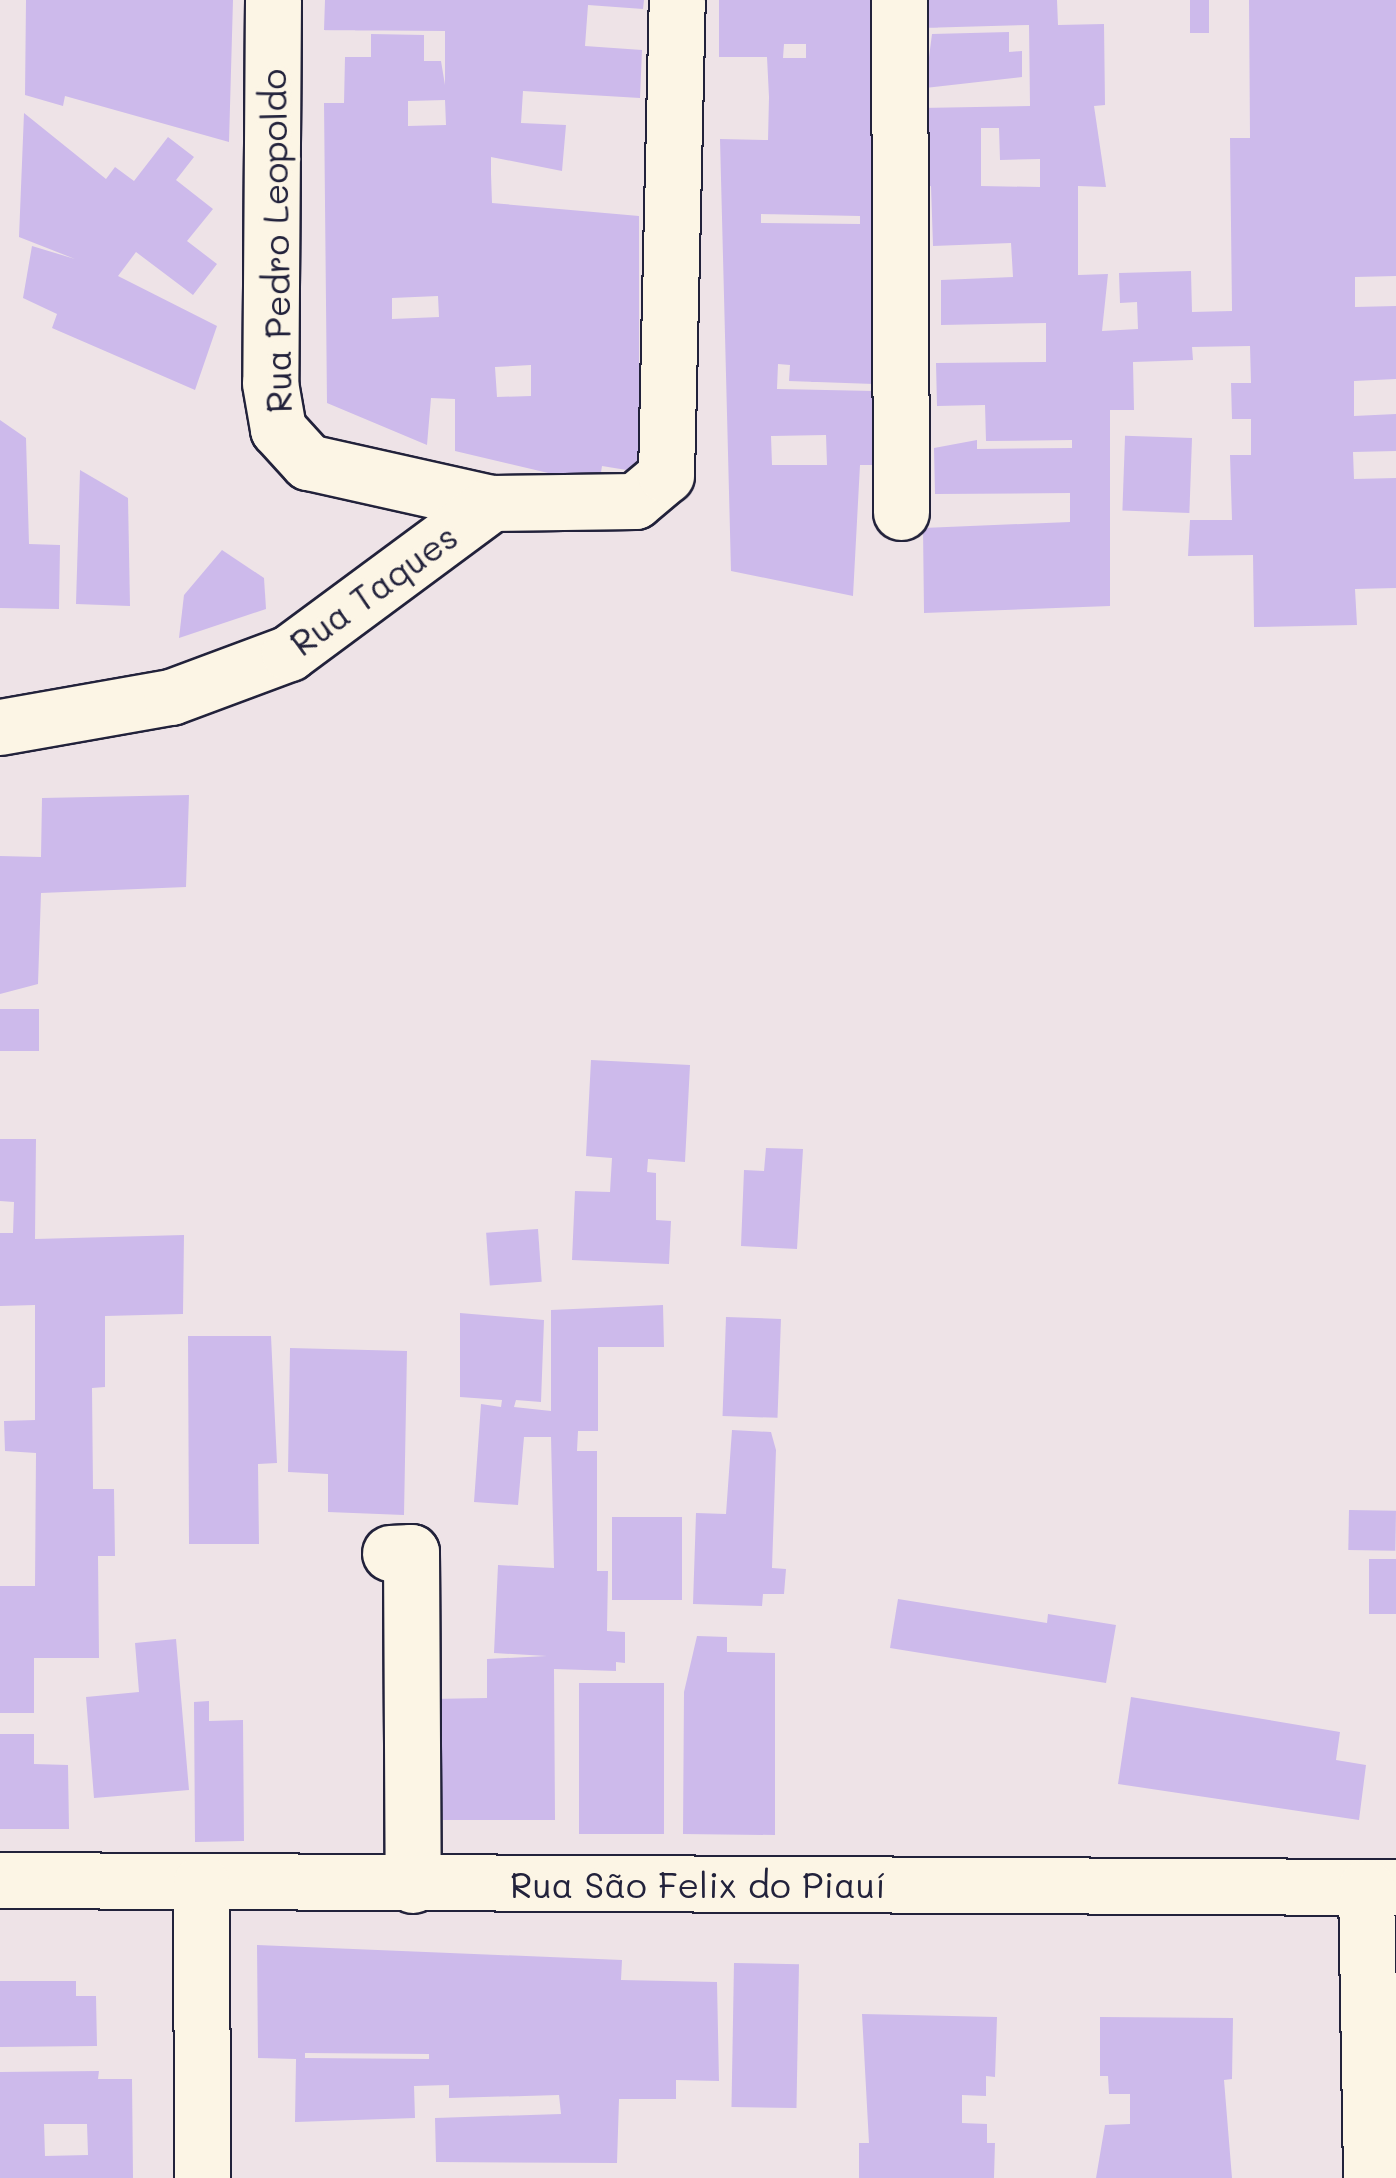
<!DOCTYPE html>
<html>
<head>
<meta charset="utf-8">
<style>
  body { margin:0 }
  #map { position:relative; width:1396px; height:2178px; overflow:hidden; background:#eee3e7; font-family:Mali,sans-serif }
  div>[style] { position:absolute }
  .building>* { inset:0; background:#cdbaeb; transform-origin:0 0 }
  .roads { filter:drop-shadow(2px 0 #22223b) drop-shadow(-2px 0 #22223b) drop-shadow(0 2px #22223b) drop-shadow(0 -2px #22223b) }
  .minor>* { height:55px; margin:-27.5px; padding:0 27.5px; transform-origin:27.5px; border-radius:27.5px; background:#fcf5e5 }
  span { translate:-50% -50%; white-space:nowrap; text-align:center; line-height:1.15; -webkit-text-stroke:9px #fcf5e5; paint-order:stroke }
  .street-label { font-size:35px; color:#22223b }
</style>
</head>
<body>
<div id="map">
  <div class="building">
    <i style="clip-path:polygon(26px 0,233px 0,229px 142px,65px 96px,63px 106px,25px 95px)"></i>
    <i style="clip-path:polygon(evenodd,325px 0,644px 0,643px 9px,588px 5px,585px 46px,642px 50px,640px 98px,523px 91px,521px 123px,566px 125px,562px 171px,491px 157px,491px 174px,492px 203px,639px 216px,639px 472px,602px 466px,599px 485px,455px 451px,455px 399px,431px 398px,427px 445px,327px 403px,324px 103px,344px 103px,345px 57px,371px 57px,371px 34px,424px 35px,424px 61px,441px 61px,445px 85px,445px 31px,324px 30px,325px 0,445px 100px,446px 125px,408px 126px,408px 101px,445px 100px,325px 0,438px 296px,439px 317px,392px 319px,392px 298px,438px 296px,325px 0,531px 365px,531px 396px,497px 397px,495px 367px,531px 365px)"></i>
    <i style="clip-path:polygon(evenodd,719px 0,873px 0,874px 384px,789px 381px,790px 365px,778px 364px,777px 389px,874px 391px,873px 465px,860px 465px,853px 596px,731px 571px,720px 139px,768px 140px,769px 97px,767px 57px,719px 57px,719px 0,784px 44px,806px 44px,806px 58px,783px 58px,784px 44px,719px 0,761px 214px,860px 216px,860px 224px,761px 223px,761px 214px,719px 0,826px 435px,827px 465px,772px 465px,771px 436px,826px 435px)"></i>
    <i style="clip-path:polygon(evenodd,921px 0,1057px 0,1058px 25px,1104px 24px,1105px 105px,1094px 106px,1106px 187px,1078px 186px,1078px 275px,1108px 274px,1102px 331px,1138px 329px,1137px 302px,1120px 303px,1119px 273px,1191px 271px,1192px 312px,1232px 311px,1230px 138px,1250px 138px,1249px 0,1396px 0,1396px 276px,1355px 277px,1355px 307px,1396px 306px,1396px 379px,1354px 381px,1354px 416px,1396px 414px,1396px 451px,1353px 452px,1354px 479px,1396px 478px,1396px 588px,1355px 589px,1357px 625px,1254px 627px,1253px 555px,1188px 556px,1190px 520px,1232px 520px,1230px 455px,1251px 455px,1251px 419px,1232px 419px,1231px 383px,1251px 383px,1250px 346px,1192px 347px,1193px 360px,1133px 362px,1134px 410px,1110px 410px,1110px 606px,924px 613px,923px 528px,1070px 522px,1070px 493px,935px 494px,934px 448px,977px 440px,977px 449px,1072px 448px,1072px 440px,986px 441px,985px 405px,937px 406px,936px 363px,1046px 362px,1046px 323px,941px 325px,941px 280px,1013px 277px,1011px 243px,933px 246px,931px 186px,922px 187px,921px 108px,1030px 106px,1029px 25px,921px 28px,921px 0,981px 128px,999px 128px,1000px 160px,1040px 159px,1040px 187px,981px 186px,981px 128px)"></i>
    <i style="left:1190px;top:0;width:19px;height:33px"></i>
    <i style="clip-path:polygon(1009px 32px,1009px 52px,1022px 51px,1022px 77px,925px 88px,932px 34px)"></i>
    <i style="clip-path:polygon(24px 113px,106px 179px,115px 167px,134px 181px,168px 137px,194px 157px,176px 180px,213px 209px,187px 241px,217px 264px,193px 295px,136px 252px,118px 276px,217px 326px,195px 390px,52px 328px,57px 314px,23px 298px,32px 246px,75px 259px,19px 237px)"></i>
    <i style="clip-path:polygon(0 420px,26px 438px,29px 544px,60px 545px,59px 609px,0 608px)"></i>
    <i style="left:1192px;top:438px;width:75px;height:67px;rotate:92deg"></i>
    <i style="clip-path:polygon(80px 470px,128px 498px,130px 606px,76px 604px)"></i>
    <i style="clip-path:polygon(222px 550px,264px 578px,266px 609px,179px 638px,184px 595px)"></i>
    <i style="clip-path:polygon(189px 795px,186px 887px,41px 893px,38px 984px,0 994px,0 856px,41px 857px,42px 798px)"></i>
    <i style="left:0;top:1009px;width:39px;height:42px"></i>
    <i style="clip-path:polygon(591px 1060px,690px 1065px,685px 1162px,648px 1159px,647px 1172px,656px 1173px,656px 1220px,671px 1221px,669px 1264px,572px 1260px,575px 1191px,610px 1192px,612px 1158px,586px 1156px)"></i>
    <i style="clip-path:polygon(0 1139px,36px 1139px,35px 1239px,184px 1235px,183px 1314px,105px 1316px,105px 1387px,92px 1388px,93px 1489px,114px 1489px,115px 1556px,98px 1556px,99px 1658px,34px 1658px,34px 1713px,0 1713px,0 1586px,35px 1586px,36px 1453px,5px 1451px,4px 1421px,35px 1420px,35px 1305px,0 1306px,0 1233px,13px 1233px,14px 1202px,0 1201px)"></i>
    <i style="clip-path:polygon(766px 1148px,803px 1149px,797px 1249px,741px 1246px,744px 1170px,764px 1171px)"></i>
    <i style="left:538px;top:1229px;width:53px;height:52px;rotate:86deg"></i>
    <i style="clip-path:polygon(663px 1305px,664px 1347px,598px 1347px,598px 1431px,578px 1431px,577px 1451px,597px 1451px,597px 1571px,608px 1571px,607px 1631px,625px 1632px,625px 1663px,616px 1662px,616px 1671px,554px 1669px,555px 1820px,433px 1820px,432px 1699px,487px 1698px,487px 1659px,547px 1656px,494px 1653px,498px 1565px,554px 1568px,551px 1437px,524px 1437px,518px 1505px,474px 1502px,481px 1404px,501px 1407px,502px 1400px,460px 1397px,460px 1313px,544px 1320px,541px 1402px,516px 1400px,514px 1407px,551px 1411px,551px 1310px)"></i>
    <i style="left:726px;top:1317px;width:55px;height:99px;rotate:2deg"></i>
    <i style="clip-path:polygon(188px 1336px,271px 1336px,277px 1463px,258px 1464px,259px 1544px,189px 1544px)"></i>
    <i style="clip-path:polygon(290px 1348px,407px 1351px,404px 1515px,328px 1512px,328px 1474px,288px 1472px)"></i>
    <i style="clip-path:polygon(732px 1430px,771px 1432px,776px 1450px,772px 1568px,786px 1569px,784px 1594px,763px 1594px,762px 1606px,693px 1604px,696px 1513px,726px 1514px)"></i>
    <i style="left:1349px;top:1510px;width:47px;height:40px;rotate:1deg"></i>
    <i style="left:612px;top:1517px;width:70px;height:83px"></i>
    <i style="left:1396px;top:1559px;width:55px;height:27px;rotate:90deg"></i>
    <i style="clip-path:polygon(898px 1599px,1047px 1623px,1048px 1614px,1116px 1625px,1106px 1683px,890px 1648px)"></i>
    <i style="clip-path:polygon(697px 1636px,727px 1637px,727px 1652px,775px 1653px,775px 1835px,683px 1834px,684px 1692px)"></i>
    <i style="clip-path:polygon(176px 1639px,189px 1790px,94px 1798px,86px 1697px,139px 1692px,135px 1643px)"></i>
    <i style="left:579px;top:1683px;width:85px;height:151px"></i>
    <i style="clip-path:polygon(1131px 1697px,1340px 1732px,1336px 1760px,1366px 1765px,1359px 1820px,1118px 1784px)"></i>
    <i style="clip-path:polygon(209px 1701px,209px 1721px,243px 1720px,244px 1841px,195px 1842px,194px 1702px)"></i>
    <i style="clip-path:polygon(0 1734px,34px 1734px,34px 1764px,68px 1765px,69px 1829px,0 1829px)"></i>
    <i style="clip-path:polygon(evenodd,257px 1945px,622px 1960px,621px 1980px,717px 1982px,719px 2081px,676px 2080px,676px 2099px,619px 2099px,617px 2163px,436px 2162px,435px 2118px,561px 2114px,559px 2095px,449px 2098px,449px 2085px,414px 2086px,415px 2118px,295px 2122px,296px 2059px,258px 2058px,257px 1945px,305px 2053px,429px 2054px,429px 2059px,305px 2058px,305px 2053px)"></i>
    <i style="left:734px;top:1963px;width:65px;height:144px;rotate:1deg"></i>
    <i style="clip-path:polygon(0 1981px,76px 1981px,76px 1996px,96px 1996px,97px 2046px,0 2047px)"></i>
    <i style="clip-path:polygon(862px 2014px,997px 2017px,995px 2077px,986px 2076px,986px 2096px,962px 2095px,962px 2123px,987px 2124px,987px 2143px,995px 2143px,994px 2178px,859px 2178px,859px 2143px,869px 2143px)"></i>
    <i style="clip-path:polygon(1100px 2017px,1233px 2018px,1232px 2079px,1224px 2080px,1232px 2178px,1096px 2178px,1105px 2125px,1130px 2124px,1130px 2094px,1109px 2094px,1108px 2076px,1100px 2076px)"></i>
    <i style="clip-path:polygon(evenodd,99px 2071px,98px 2079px,132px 2079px,133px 2178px,0 2178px,0 2072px,99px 2071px,44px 2124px,87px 2124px,88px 2155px,45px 2156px,44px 2124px)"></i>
  </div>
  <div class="roads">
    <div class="minor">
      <i style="left:273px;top:0;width:383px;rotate:90.4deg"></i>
      <i style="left:270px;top:383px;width:47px;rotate:80.1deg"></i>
      <i style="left:278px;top:429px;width:45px;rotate:47.7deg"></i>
      <i style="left:308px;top:462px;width:189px;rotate:12.6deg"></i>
      <i style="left:899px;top:0;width:512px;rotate:89.78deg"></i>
      <i style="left:0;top:727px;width:174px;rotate:-10deg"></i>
      <i style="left:171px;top:697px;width:126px;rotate:-20.4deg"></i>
      <i style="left:289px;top:653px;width:252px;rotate:-36.5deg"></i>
      <i style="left:492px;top:503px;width:143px;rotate:-0.8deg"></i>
      <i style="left:635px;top:501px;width:40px;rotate:-40deg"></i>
      <i style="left:666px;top:475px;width:475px;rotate:-88.7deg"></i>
      <i style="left:390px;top:1553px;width:21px;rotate:-3deg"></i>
      <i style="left:411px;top:1552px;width:333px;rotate:89.7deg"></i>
      <i style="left:0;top:1880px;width:1396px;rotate:0.29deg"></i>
      <i style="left:201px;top:1883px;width:295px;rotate:89.8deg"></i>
      <i style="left:1366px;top:1887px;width:291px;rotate:89deg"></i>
    </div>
  </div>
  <div class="street-label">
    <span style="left:275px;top:241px;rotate:-91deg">Rua Pedro Leopoldo</span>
    <span style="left:373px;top:589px;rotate:-36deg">Rua Taques</span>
    <span style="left:698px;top:1884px">Rua São Felix do Piauí</span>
  </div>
</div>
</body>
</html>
